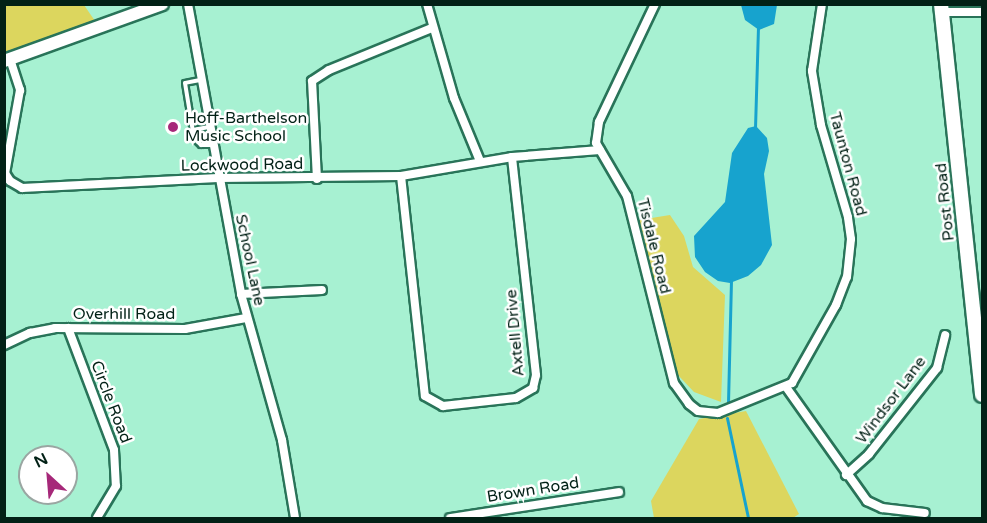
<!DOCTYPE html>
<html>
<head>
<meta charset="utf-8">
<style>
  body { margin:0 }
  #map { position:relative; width:987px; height:523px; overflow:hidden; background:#a7f1d2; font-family:"Varela Round",sans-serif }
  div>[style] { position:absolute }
  .green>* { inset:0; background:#dcd65e }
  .water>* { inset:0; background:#17a3ce }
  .stream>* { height:3px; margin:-1.5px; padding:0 1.5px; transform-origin:1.5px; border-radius:1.5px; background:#17a3ce }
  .roads { filter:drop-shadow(2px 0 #297459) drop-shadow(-2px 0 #297459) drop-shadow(0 2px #297459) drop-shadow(0 -2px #297459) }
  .service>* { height:4px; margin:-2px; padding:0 2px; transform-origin:2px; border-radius:2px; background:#fff }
  .minor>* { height:8px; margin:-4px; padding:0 4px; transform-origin:4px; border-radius:4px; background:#fff }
  .secondary>* { height:12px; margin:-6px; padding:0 6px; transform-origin:6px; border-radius:6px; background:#fff }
  .primary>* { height:14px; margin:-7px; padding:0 7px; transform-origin:7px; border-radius:7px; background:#fff }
  .dots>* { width:16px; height:16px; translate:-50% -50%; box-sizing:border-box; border:3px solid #fff; border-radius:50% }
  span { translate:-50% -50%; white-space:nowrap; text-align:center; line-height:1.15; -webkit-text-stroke:5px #fff; paint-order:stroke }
  .poi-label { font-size:16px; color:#022116 }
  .left { translate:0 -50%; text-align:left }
  .street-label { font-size:16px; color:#022116 }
  .frame { position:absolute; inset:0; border:6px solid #022116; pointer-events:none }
  .north { position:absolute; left:18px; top:445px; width:60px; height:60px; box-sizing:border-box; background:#fff; border:2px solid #9aa6a2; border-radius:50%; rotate:334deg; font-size:16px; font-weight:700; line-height:24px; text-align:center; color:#022116 }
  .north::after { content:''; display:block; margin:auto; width:21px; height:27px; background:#a62879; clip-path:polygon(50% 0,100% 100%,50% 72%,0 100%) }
</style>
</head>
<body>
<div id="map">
  <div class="green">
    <i style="clip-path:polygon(4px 5px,84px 5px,95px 21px,5px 52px)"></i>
    <i style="clip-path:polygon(670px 215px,684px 236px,693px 267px,725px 295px,721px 402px,694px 392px,677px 374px,639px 220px)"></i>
    <i style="clip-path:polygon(746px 411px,799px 514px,793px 518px,654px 518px,651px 501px,699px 419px)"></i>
  </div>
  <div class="water">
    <i style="clip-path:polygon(741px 5px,777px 5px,774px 24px,759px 30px,745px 20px)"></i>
    <i style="clip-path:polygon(756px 126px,767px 138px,769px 151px,764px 174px,772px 245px,761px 265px,748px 276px,730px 283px,718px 281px,705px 272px,695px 257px,694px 236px,725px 202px,732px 153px,748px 128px)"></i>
  </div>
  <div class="stream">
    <i style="left:755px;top:128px;width:101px;rotate:-88.3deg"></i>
    <i style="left:728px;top:403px;width:123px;rotate:-88.6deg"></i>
    <i style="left:727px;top:418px;width:102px;rotate:78.1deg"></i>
  </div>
  <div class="roads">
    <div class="service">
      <i style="left:200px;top:80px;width:15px;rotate:169deg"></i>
      <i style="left:185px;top:83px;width:56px;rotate:80.7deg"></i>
      <i style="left:194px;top:138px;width:10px;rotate:45deg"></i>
      <i style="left:201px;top:145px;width:11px"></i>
      <i style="left:193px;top:130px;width:16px;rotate:-11deg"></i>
    </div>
    <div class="minor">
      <i style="left:188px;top:4px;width:295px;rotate:79.6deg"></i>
      <i style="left:241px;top:294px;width:152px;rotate:74.3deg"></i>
      <i style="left:282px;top:440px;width:79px;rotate:80.5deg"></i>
      <i style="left:427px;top:4px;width:98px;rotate:74deg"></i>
      <i style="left:454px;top:98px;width:68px;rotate:67.6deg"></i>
      <i style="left:655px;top:4px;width:131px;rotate:115.4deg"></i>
      <i style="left:599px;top:122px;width:21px;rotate:98deg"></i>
      <i style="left:596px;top:143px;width:61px;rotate:59.7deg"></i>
      <i style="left:627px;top:196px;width:193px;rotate:75.9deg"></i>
      <i style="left:674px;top:383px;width:26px;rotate:54deg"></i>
      <i style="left:689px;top:404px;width:11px;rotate:38deg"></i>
      <i style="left:698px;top:411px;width:20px;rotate:6deg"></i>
      <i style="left:718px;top:413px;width:80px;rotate:-22.1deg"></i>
      <i style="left:792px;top:383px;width:90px;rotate:-60.6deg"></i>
      <i style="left:836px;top:305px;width:30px;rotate:-69deg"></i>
      <i style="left:847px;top:277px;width:38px;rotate:-84deg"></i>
      <i style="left:851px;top:239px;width:22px;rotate:-98deg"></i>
      <i style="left:848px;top:217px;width:96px;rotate:-106.4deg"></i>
      <i style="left:821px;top:125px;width:55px;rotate:-99.5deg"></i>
      <i style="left:812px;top:71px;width:68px;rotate:-81.5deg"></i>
      <i style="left:941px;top:12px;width:41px"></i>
      <i style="left:10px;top:59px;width:33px;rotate:72deg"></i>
      <i style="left:20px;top:90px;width:84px;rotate:100.2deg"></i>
      <i style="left:5px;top:173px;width:9px;rotate:58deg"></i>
      <i style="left:10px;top:181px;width:14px;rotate:30deg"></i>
      <i style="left:22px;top:188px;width:196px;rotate:-2.9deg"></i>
      <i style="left:218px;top:178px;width:183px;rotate:-0.6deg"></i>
      <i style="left:401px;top:176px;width:113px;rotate:-9.7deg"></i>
      <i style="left:512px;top:157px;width:88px;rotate:-4.5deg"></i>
      <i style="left:401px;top:176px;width:221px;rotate:83.8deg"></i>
      <i style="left:425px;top:396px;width:21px;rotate:29deg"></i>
      <i style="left:443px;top:406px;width:73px;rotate:-6.3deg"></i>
      <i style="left:516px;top:398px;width:20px;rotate:-30deg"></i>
      <i style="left:533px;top:388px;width:13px;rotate:-77deg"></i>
      <i style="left:536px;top:375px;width:219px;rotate:-96.3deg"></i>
      <i style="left:317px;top:179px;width:98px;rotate:-92.9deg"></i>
      <i style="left:312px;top:81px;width:20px;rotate:-33deg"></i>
      <i style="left:329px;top:70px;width:111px;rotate:-22.2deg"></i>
      <i style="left:241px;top:294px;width:81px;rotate:-2.8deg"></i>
      <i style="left:68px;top:328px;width:130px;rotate:69.3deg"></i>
      <i style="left:114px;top:450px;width:36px;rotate:87deg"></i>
      <i style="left:116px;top:486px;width:37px;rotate:121deg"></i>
      <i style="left:4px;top:345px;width:29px;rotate:-25deg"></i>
      <i style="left:30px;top:333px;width:25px;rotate:-11deg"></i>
      <i style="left:55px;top:328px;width:130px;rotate:0.4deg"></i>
      <i style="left:185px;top:329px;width:62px;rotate:-10.2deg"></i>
      <i style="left:786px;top:387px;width:140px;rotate:54.6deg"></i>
      <i style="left:867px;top:501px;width:17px;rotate:25deg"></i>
      <i style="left:882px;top:508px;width:43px;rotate:6.6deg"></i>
      <i style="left:846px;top:475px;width:31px;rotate:-42deg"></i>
      <i style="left:869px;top:454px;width:110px;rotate:-51.7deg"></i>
      <i style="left:937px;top:368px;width:34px;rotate:-76deg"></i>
      <i style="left:450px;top:518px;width:171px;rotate:-8.7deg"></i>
    </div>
    <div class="secondary">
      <i style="left:4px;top:61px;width:168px;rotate:-19.8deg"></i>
    </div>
    <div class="primary">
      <i style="left:941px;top:4px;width:393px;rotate:84deg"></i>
    </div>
  </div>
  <div class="dots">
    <i style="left:173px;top:127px;background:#a62879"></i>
  </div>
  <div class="poi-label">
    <span class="left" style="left:185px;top:127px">Hoff-Barthelson<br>Music School</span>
  </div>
  <div class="street-label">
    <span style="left:848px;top:164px;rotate:75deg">Taunton Road</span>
    <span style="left:242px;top:165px;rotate:-1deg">Lockwood Road</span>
    <span style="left:945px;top:202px;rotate:-96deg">Post Road</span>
    <span style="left:654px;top:246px;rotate:76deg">Tisdale Road</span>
    <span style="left:250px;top:260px;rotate:78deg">School Lane</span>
    <span style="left:124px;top:314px">Overhill Road</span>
    <span style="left:515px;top:333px;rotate:-95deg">Axtell Drive</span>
    <span style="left:891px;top:400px;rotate:-53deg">Windsor Lane</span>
    <span style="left:111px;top:402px;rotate:69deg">Circle Road</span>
    <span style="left:533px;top:490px;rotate:-9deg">Brown Road</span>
  </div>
  <div class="frame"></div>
  <div class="north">N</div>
</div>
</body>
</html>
